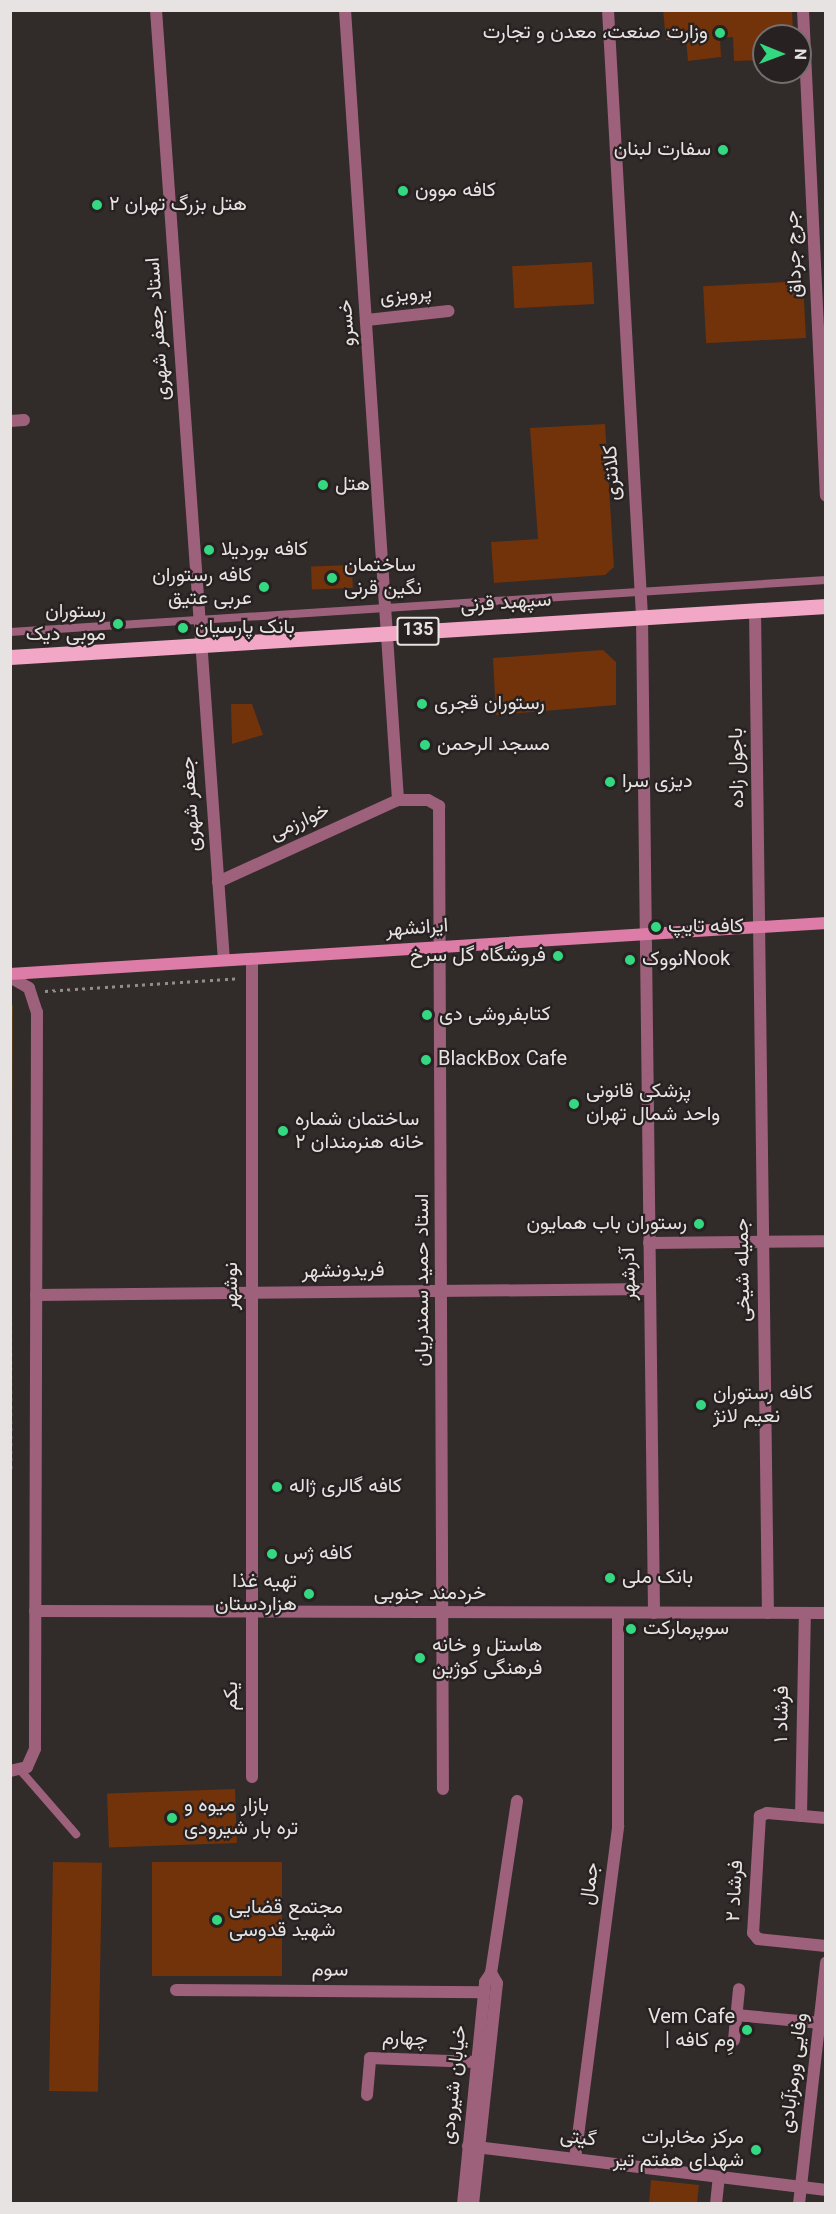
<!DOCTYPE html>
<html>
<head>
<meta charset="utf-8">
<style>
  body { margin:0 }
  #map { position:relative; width:836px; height:2214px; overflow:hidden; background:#312b2a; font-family:Georgia,Vazirmatn,serif }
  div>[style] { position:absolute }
  .green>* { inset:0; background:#583d14 }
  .building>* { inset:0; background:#72320a; transform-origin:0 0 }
  .path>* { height:3px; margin-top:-1.5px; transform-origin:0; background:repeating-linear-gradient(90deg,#928d8c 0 3px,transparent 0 7.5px) }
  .service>* { height:8px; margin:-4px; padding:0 4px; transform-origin:4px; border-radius:4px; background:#9d617b }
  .minor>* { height:12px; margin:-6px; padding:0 6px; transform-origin:6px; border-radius:6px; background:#9d617b }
  .tertiary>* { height:12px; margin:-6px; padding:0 6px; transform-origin:6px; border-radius:6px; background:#9d617b }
  .secondary>* { height:12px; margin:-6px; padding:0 6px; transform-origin:6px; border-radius:6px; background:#dd7da7 }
  .primary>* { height:15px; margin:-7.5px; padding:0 7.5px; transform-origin:7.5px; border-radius:7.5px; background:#f2a7c6 }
  .dots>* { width:16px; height:16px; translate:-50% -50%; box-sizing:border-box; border:3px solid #272121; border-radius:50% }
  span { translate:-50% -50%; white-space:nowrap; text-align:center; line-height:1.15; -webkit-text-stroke:4.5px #272121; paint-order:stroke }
  .shield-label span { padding:2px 4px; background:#272121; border:2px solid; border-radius:4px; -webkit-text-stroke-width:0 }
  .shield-label { font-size:18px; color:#e7e3e3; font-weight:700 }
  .poi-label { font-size:20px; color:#e7e3e3 }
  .right { translate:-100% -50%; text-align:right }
  .left { translate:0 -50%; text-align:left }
  .street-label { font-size:20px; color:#e7e3e3 }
  .frame { position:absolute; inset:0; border:12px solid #e7e3e3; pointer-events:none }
  .north { position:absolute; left:752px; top:24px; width:60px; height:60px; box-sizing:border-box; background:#272121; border:2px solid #746f6f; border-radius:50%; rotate:91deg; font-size:16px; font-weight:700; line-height:24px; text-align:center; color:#e7e3e3 }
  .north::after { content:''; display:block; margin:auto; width:21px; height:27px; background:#34d881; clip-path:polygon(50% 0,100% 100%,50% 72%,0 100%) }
</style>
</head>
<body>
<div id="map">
  <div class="green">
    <i style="clip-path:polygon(10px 1005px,13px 1005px,11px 1358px,10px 1358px)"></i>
  </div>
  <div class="building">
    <i style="clip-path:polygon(663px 10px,792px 10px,793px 31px,774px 31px,775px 36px,764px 36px,764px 60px,734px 61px,733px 37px,720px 38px,721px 57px,688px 61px,686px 40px,666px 40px)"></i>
    <i style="left:592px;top:262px;width:42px;height:80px;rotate:87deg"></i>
    <i style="left:803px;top:281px;width:57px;height:100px;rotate:87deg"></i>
    <i style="clip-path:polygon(605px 424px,614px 567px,605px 575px,494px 583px,491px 542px,538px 539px,530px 428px)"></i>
    <i style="left:352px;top:565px;width:23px;height:41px;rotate:88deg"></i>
    <i style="clip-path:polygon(603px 650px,616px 662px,616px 705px,496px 715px,493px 658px)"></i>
    <i style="clip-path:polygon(231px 704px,252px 704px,263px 735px,232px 744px)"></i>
    <i style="left:235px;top:1789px;width:54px;height:128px;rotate:88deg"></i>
    <i style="left:53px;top:1862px;width:49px;height:229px;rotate:1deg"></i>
    <i style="left:152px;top:1862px;width:130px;height:114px"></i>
    <i style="clip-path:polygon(651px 2180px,699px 2185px,697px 2204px,649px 2204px)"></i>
  </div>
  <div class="path">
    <i style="left:45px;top:991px;width:194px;rotate:-3.8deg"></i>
    <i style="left:10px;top:1008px;width:461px;rotate:89.9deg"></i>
  </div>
  <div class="service">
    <i style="left:10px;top:632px;width:818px;rotate:-3.65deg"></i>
    <i style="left:21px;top:1771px;width:84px;rotate:48.9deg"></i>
  </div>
  <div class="minor">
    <i style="left:156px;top:10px;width:952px;rotate:85.91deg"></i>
    <i style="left:345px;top:10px;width:792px;rotate:86.16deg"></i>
    <i style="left:398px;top:800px;width:30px"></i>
    <i style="left:428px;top:800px;width:13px;rotate:29deg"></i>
    <i style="left:439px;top:806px;width:983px;rotate:89.77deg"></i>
    <i style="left:803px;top:10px;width:486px;rotate:87.3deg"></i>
    <i style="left:367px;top:320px;width:82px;rotate:-6.3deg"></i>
    <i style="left:10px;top:421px;width:14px;rotate:-4deg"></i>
    <i style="left:755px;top:610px;width:1003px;rotate:89.26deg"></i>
    <i style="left:218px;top:882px;width:198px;rotate:-24.5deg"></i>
    <i style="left:252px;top:959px;width:818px;rotate:90deg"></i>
    <i style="left:649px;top:1243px;width:177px;rotate:-0.6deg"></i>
    <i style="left:36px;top:1295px;width:614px;rotate:-0.56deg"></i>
    <i style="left:801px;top:1816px;width:203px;rotate:-88.9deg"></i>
    <i style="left:826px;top:1818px;width:59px;rotate:-175.2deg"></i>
    <i style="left:767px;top:1813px;width:8px;rotate:157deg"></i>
    <i style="left:760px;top:1816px;width:117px;rotate:93.4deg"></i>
    <i style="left:753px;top:1933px;width:8px;rotate:50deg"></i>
    <i style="left:758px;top:1939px;width:68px;rotate:5.9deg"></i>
    <i style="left:176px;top:1990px;width:308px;rotate:0.4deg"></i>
    <i style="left:736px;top:2015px;width:85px;rotate:5.4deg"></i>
    <i style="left:734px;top:2040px;width:51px;rotate:-84.4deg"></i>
    <i style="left:367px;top:2095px;width:37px;rotate:-85deg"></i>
    <i style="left:370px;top:2058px;width:106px;rotate:2.2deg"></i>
    <i style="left:468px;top:2146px;width:361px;rotate:7deg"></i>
    <i style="left:575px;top:2159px;width:336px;rotate:-82.6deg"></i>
    <i style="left:618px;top:1826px;width:213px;rotate:-90deg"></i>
    <i style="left:463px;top:2204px;width:223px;rotate:-84.3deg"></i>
    <i style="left:485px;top:1982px;width:11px;rotate:-56deg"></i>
    <i style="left:491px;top:1973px;width:174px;rotate:-81.4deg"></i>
    <i style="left:473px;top:2204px;width:222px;rotate:-83.8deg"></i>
    <i style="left:497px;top:1983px;width:12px;rotate:-121deg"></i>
    <i style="left:716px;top:2204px;width:27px;rotate:-84deg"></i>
    <i style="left:799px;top:2204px;width:243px;rotate:-83.6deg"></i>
  </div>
  <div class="tertiary">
    <i style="left:608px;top:10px;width:607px;rotate:86.79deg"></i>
    <i style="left:642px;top:616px;width:997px;rotate:89.31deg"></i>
    <i style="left:10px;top:977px;width:22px;rotate:30deg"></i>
    <i style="left:29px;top:988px;width:25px;rotate:72deg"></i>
    <i style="left:37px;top:1012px;width:737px;rotate:90.16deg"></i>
    <i style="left:35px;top:1749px;width:20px;rotate:114deg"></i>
    <i style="left:27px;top:1767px;width:17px;rotate:167deg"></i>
    <i style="left:35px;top:1611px;width:791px;rotate:0.14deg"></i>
  </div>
  <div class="secondary">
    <i style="left:10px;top:974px;width:818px;rotate:-3.58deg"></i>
  </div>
  <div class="primary">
    <i style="left:10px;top:657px;width:818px;rotate:-3.58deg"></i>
  </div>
  <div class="dots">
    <i style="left:720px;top:33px;background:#34d881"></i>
    <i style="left:723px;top:150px;background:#34d881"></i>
    <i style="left:403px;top:191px;background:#34d881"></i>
    <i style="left:97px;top:205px;background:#34d881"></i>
    <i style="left:323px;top:485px;background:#34d881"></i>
    <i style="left:209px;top:550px;background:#34d881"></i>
    <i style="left:332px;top:578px;background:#34d881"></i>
    <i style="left:264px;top:587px;background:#34d881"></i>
    <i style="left:118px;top:624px;background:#34d881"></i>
    <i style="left:183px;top:628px;background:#34d881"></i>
    <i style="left:422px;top:704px;background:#34d881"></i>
    <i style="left:425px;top:745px;background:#34d881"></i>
    <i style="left:610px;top:782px;background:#34d881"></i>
    <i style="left:656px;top:927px;background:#34d881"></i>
    <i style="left:558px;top:956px;background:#34d881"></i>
    <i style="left:630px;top:960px;background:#34d881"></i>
    <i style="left:427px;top:1015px;background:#34d881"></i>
    <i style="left:426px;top:1060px;background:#34d881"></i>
    <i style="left:574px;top:1104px;background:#34d881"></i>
    <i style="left:283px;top:1131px;background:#34d881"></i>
    <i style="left:699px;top:1224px;background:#34d881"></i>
    <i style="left:701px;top:1405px;background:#34d881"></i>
    <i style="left:277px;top:1487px;background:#34d881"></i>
    <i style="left:272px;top:1554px;background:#34d881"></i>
    <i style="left:610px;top:1578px;background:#34d881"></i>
    <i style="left:309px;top:1594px;background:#34d881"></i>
    <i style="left:631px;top:1629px;background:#34d881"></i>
    <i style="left:420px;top:1658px;background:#34d881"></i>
    <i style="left:172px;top:1818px;background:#34d881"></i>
    <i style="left:217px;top:1920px;background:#34d881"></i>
    <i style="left:747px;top:2030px;background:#34d881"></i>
    <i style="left:756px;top:2150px;background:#34d881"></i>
  </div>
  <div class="shield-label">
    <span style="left:418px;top:631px">135</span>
  </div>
  <div class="poi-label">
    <span class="right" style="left:708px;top:33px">وزارت صنعت، معدن و تجارت</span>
    <span class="right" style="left:711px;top:150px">سفارت لبنان</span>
    <span class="left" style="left:415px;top:191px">کافه موون</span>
    <span class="left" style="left:109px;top:205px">هتل بزرگ تهران ۲</span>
    <span class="left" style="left:335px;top:485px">هتل</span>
    <span class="left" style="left:221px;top:550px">کافه بوردیلا</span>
    <span class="left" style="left:344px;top:578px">ساختمان<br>نگین قرنی</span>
    <span class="right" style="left:252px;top:588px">کافه رستوران<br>عربی عتیق</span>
    <span class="right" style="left:106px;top:624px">رستوران<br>موبی دیک</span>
    <span class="left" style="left:195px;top:628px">بانک پارسیان</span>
    <span class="left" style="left:434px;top:704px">رستوران قجری</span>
    <span class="left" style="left:437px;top:745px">مسجد الرحمن</span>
    <span class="left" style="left:622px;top:782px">دیزی سرا</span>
    <span class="left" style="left:668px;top:927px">کافه تایپ</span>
    <span class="right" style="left:546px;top:956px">فروشگاه گل سرخ</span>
    <span class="left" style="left:642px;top:960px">نووکNook</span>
    <span class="left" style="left:439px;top:1015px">کتابفروشی دی</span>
    <span class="left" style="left:438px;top:1060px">BlackBox Cafe</span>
    <span class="left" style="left:586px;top:1104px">پزشکی قانونی<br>واحد شمال تهران</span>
    <span class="left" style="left:295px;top:1132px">ساختمان شماره<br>۲ خانه هنرمندان</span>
    <span class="right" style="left:687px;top:1224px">رستوران باب همایون</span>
    <span class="left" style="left:713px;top:1406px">کافه رستوران<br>نعیم لانژ</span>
    <span class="left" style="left:289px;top:1487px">کافه گالری ژاله</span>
    <span class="left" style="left:284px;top:1554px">کافه ژس</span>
    <span class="left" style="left:622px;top:1578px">بانک ملی</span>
    <span class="right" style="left:297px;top:1594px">تهیه غذا<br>هزاردستان</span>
    <span class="left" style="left:643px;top:1629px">سوپرمارکت</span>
    <span class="left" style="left:432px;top:1658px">هاستل و خانه<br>فرهنگی کوژین</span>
    <span class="left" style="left:184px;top:1818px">بازار میوه و<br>تره بار شیرودی</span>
    <span class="left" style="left:229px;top:1920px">مجتمع قضایی<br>شهید قدوسی</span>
    <span class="right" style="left:735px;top:2030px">Vem Cafe<br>| وِم کافه</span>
    <span class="right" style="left:744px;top:2150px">مرکز مخابرات<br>شهدای هفتم تیر</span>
  </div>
  <div class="street-label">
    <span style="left:795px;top:254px;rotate:-93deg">جرج جرداق</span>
    <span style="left:406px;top:296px;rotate:-6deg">پرویزی</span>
    <span style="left:348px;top:323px;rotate:-94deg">خسرو</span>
    <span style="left:159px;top:329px;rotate:-94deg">استاد جعفر شهری</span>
    <span style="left:613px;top:473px;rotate:-93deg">کلانتری</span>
    <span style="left:506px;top:604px;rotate:-4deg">سپهبد قرنی</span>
    <span style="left:738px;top:768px;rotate:-91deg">باجول زاده</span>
    <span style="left:192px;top:804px;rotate:-94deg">جعفر شهری</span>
    <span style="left:300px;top:823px;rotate:-24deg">خوارزمی</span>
    <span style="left:417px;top:929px;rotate:-4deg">ایرانشهر</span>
    <span style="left:744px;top:1270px;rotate:-91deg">جمیله شیخی</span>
    <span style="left:343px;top:1272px;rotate:-1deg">فریدونشهر</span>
    <span style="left:630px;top:1274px;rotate:-91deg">آذرشهر</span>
    <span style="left:423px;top:1280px;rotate:-90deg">استاد حمید سمندریان</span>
    <span style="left:232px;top:1286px;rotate:-90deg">نوشهر</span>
    <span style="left:430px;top:1594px">خردمند جنوبی</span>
    <span style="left:232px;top:1696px;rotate:-90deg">یکم</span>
    <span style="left:783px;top:1714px;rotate:-89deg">فرشاد ۱</span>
    <span style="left:591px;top:1884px;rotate:-83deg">جمال</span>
    <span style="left:736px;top:1891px;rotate:-87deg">فرشاد ۲</span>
    <span style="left:330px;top:1971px;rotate:1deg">سوم</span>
    <span style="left:405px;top:2040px;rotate:2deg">چهارم</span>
    <span style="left:795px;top:2073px;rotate:-83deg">وفایی ورمزآبادی</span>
    <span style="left:455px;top:2085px;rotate:-84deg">خیابان شیرودی</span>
    <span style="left:578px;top:2139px;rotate:7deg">گیتی</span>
  </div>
  <div class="frame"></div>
  <div class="north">N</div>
</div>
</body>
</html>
